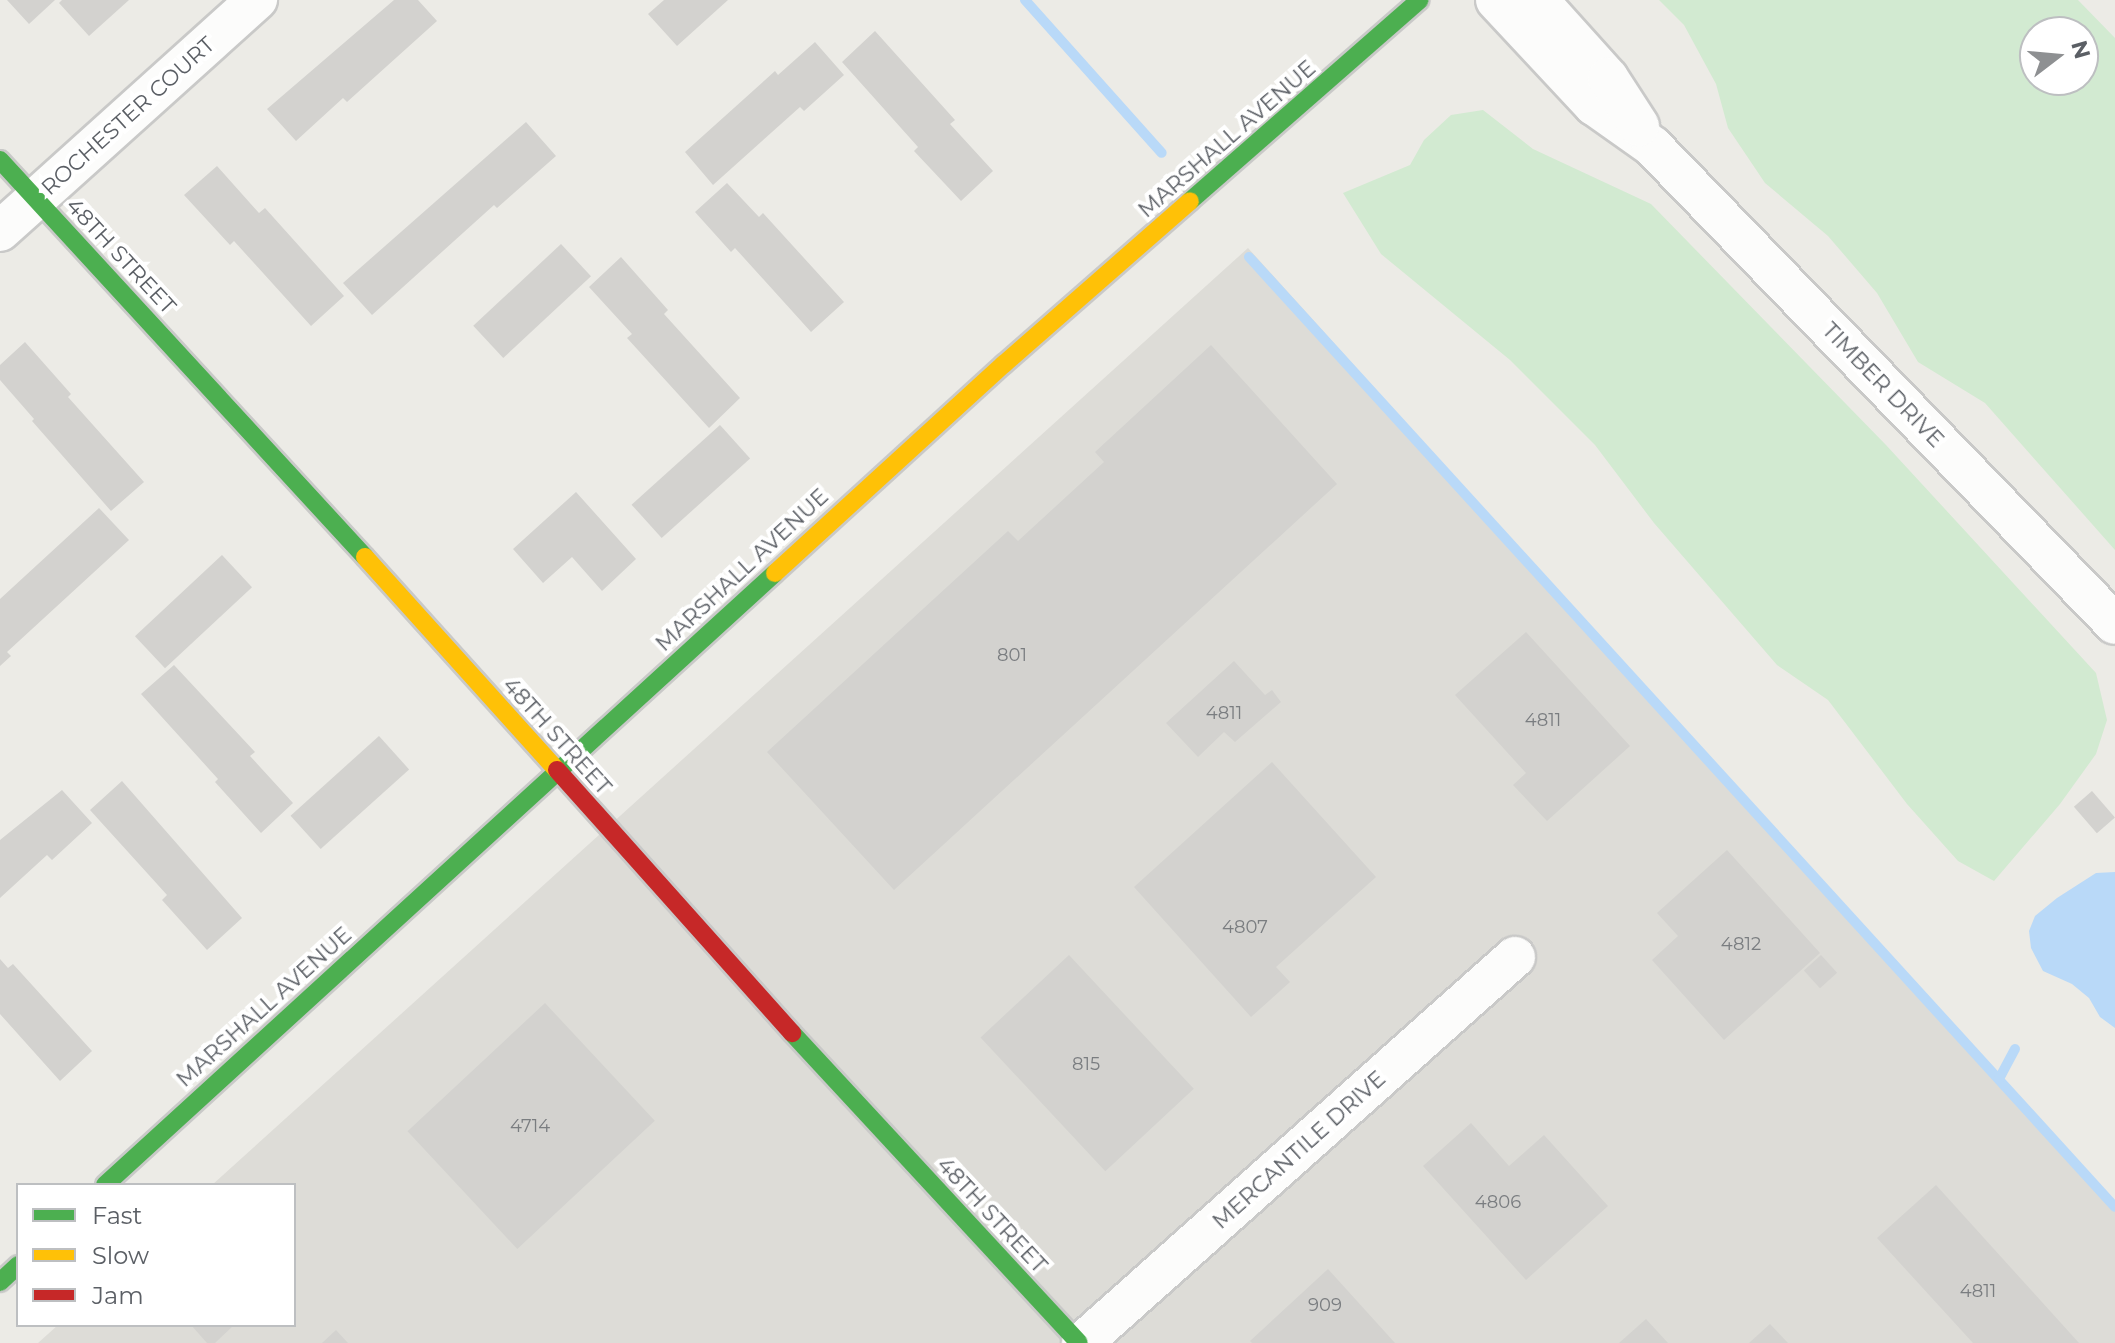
<!DOCTYPE html>
<html>
<head>
<meta charset="utf-8">
<style>
  body { margin:0 }
  #map { position:relative; width:2115px; height:1343px; overflow:hidden; background:#ecebe6; font-family:Montserrat,sans-serif }
  div>[style] { position:absolute }
  .industrial>* { inset:0; background:#dddcd7 }
  .green>* { inset:0; background:#d2ead1 }
  .water>* { inset:0; background:#b9d9f8 }
  .stream>* { height:10px; margin:-5px; padding:0 5px; transform-origin:5px; border-radius:5px; background:#b9d9f8 }
  .building>* { inset:0; background:#d3d2cf; transform-origin:0 0 }
  .roads { filter:drop-shadow(2px 0 #c9c9c8) drop-shadow(-2px 0 #c9c9c8) drop-shadow(0 2px #c9c9c8) drop-shadow(0 -2px #c9c9c8) }
  .street>* { height:40px; margin:-20px; padding:0 20px; transform-origin:20px; border-radius:20px; background:#fcfcfb }
  .fast>* { height:18px; margin:-9px; padding:0 9px; transform-origin:9px; border-radius:9px; background:#4caf50 }
  .slow>* { height:18px; margin:-9px; padding:0 9px; transform-origin:9px; border-radius:9px; background:#ffc107 }
  .jam>* { height:18px; margin:-9px; padding:0 9px; transform-origin:9px; border-radius:9px; background:#c62828 }
  span { translate:-50% -50%; white-space:nowrap; text-align:center; line-height:1.15; -webkit-text-stroke:8px #fff; paint-order:stroke }
  .number-label { font-size:18px; color:#7a7d80 }
  .number-label span { -webkit-text-stroke-width:0 }
  .street-label { font-size:22px; color:#5b5f65 }
  .legend { position:absolute; left:16px; top:1183px; width:280px; height:144px; box-sizing:border-box; background:#fff; border:2px solid #bdbfc1; margin:0; padding:10px 14px; list-style:none; font-size:24px; color:#5b5f65 }
  .legend li { display:flex; align-items:center; gap:16px; height:40px }
  .legend b { width:40px; border:2px solid #bdbfc1 }
  .north { position:absolute; left:2019px; top:16px; width:80px; height:80px; box-sizing:border-box; background:#fff; border:2px solid #bdbfc1; border-radius:50%; rotate:74deg; font-size:22px; font-weight:700; line-height:32px; text-align:center; color:#5b5f65 }
  .north::after { content:''; display:block; margin:auto; width:28px; height:36px; background:#8e9092; clip-path:polygon(50% 0,100% 100%,50% 72%,0 100%) }
</style>
</head>
<body>
<div id="map">
  <div class="industrial">
    <i style="clip-path:polygon(1248px 248px,2115px 1208px,2115px 1343px,38px 1343px,58px 1325px,294px 1325px,294px 1185px,212px 1185px)"></i>
  </div>
  <div class="green">
    <i style="clip-path:polygon(evenodd,1659px 0,2078px 0,2115px 38px,2115px 550px,1985px 403px,1918px 362px,1877px 293px,1828px 236px,1765px 183px,1728px 128px,1716px 84px,1684px 25px,1659px 0,2035px 32px,2083px 32px,2083px 80px,2035px 80px,2035px 32px)"></i>
    <i style="clip-path:polygon(1483px 110px,1533px 149px,1651px 204px,1886px 445px,2096px 673px,2107px 720px,2096px 754px,2060px 804px,1994px 881px,1958px 861px,1907px 804px,1828px 700px,1777px 665px,1654px 523px,1595px 445px,1510px 360px,1381px 254px,1343px 193px,1410px 165px,1424px 140px,1451px 115px)"></i>
  </div>
  <div class="water">
    <i style="clip-path:polygon(2115px 872px,2115px 1028px,2100px 1017px,2089px 998px,2072px 984px,2043px 971px,2031px 948px,2029px 931px,2035px 916px,2057px 898px,2096px 873px)"></i>
  </div>
  <div class="stream">
    <i style="left:1025px;top:0;width:205px;rotate:48.2deg"></i>
    <i style="left:1249px;top:257px;width:1285px;rotate:47.65deg"></i>
    <i style="left:1999px;top:1079px;width:34px;rotate:-62deg"></i>
  </div>
  <div class="building">
    <i style="clip-path:polygon(7px 0,55px 0,29px 24px)"></i>
    <i style="clip-path:polygon(62px 0,129px 0,89px 36px,59px 3px)"></i>
    <i style="clip-path:polygon(394px 0,418px 0,437px 21px,347px 102px,343px 98px,296px 141px,267px 109px)"></i>
    <i style="clip-path:polygon(664px 0,728px 0,677px 46px,648px 14px)"></i>
    <i style="clip-path:polygon(875px 31px,955px 120px,950px 124px,993px 171px,961px 201px,914px 151px,918px 147px,842px 62px)"></i>
    <i style="clip-path:polygon(815px 42px,844px 75px,804px 111px,800px 107px,713px 185px,685px 152px,775px 71px,778px 75px)"></i>
    <i style="clip-path:polygon(526px 122px,556px 156px,497px 208px,494px 205px,372px 315px,343px 283px)"></i>
    <i style="clip-path:polygon(217px 166px,259px 213px,265px 208px,344px 296px,311px 326px,234px 241px,230px 245px,184px 195px)"></i>
    <i style="clip-path:polygon(727px 183px,759px 217px,763px 213px,844px 302px,811px 332px,735px 248px,731px 252px,695px 212px)"></i>
    <i style="left:561px;top:244px;width:44px;height:120px;rotate:47deg"></i>
    <i style="clip-path:polygon(621px 257px,668px 310px,664px 314px,740px 398px,709px 428px,627px 338px,632px 334px,589px 287px)"></i>
    <i style="clip-path:polygon(25px 342px,71px 394px,68px 397px,144px 482px,111px 511px,32px 421px,34px 419px,0 380px,0 365px)"></i>
    <i style="clip-path:polygon(1211px 345px,1337px 484px,894px 890px,767px 752px,1008px 531px,1018px 541px,1104px 462px,1095px 452px)"></i>
    <i style="left:720px;top:425px;width:45px;height:119px;rotate:48deg"></i>
    <i style="clip-path:polygon(576px 492px,636px 559px,602px 591px,572px 557px,543px 583px,513px 549px)"></i>
    <i style="clip-path:polygon(99px 508px,129px 540px,7px 652px,11px 656px,0 666px,0 599px)"></i>
    <i style="left:222px;top:555px;width:44px;height:119px;rotate:47deg"></i>
    <i style="clip-path:polygon(1526px 632px,1630px 746px,1547px 821px,1513px 785px,1526px 773px,1455px 695px)"></i>
    <i style="clip-path:polygon(1234px 661px,1265px 695px,1272px 690px,1281px 702px,1235px 742px,1224px 732px,1198px 757px,1166px 723px)"></i>
    <i style="clip-path:polygon(174px 665px,255px 752px,250px 756px,293px 803px,261px 833px,215px 782px,218px 779px,141px 694px)"></i>
    <i style="left:379px;top:736px;width:45px;height:119px;rotate:48deg"></i>
    <i style="clip-path:polygon(1272px 762px,1376px 877px,1276px 967px,1290px 982px,1251px 1017px,1134px 887px)"></i>
    <i style="clip-path:polygon(122px 781px,242px 918px,207px 950px,162px 900px,167px 895px,90px 810px)"></i>
    <i style="clip-path:polygon(62px 790px,92px 823px,52px 860px,47px 855px,0 898px,0 840px)"></i>
    <i style="left:2092px;top:791px;width:35px;height:24px;rotate:49deg"></i>
    <i style="clip-path:polygon(1727px 850px,1820px 953px,1724px 1040px,1652px 960px,1678px 936px,1657px 913px)"></i>
    <i style="left:1069px;top:955px;width:183px;height:121px;rotate:47deg"></i>
    <i style="left:1821px;top:955px;width:24px;height:23px;rotate:48deg"></i>
    <i style="clip-path:polygon(0 959px,8px 968px,13px 964px,92px 1051px,60px 1081px,0 1014px)"></i>
    <i style="left:545px;top:1003px;width:161px;height:188px;rotate:47deg"></i>
    <i style="clip-path:polygon(1471px 1123px,1509px 1166px,1544px 1135px,1608px 1206px,1526px 1280px,1423px 1166px)"></i>
    <i style="clip-path:polygon(1936px 1185px,2079px 1343px,1973px 1343px,1877px 1238px)"></i>
    <i style="clip-path:polygon(1328px 1269px,1395px 1343px,1252px 1343px,1250px 1341px)"></i>
    <i style="clip-path:polygon(1646px 1319px,1668px 1343px,1619px 1343px)"></i>
    <i style="clip-path:polygon(1770px 1324px,1788px 1343px,1749px 1343px)"></i>
    <i style="clip-path:polygon(191px 1325px,234px 1325px,215px 1343px,207px 1343px)"></i>
    <i style="clip-path:polygon(336px 1330px,348px 1343px,322px 1343px)"></i>
  </div>
  <div class="roads">
    <div class="street">
      <i style="left:1496px;top:0;width:144px;rotate:47deg"></i>
      <i style="left:1594px;top:105px;width:71px;rotate:35.3deg"></i>
      <i style="left:1652px;top:146px;width:665px;rotate:45.91deg"></i>
      <i style="left:1538px;top:0;width:105px;rotate:48.1deg"></i>
      <i style="left:1608px;top:78px;width:57px;rotate:57.1deg"></i>
      <i style="left:0;top:231px;width:346px;rotate:-42deg"></i>
      <i style="left:1082px;top:1343px;width:580px;rotate:-41.72deg"></i>
    </div>
    <div class="fast">
      <i style="left:0;top:160px;width:539px;rotate:47.4deg"></i>
      <i style="left:1190px;top:201px;width:305px;rotate:-41.2deg"></i>
      <i style="left:792px;top:1033px;width:422px;rotate:47.2deg"></i>
      <i style="left:105px;top:1185px;width:907px;rotate:-42.41deg"></i>
      <i style="left:0;top:1282px;width:25px;rotate:-43deg"></i>
    </div>
    <div class="slow">
      <i style="left:365px;top:557px;width:287px;rotate:48deg"></i>
      <i style="left:775px;top:573px;width:310px;rotate:-42.4deg"></i>
      <i style="left:1004px;top:364px;width:247px;rotate:-41.2deg"></i>
    </div>
    <div class="jam">
      <i style="left:557px;top:770px;width:353px;rotate:48.2deg"></i>
    </div>
  </div>
  <div class="number-label">
    <span style="left:1012px;top:655px">801</span>
    <span style="left:1224px;top:713px">4811</span>
    <span style="left:1543px;top:720px">4811</span>
    <span style="left:1245px;top:927px">4807</span>
    <span style="left:1741px;top:944px">4812</span>
    <span style="left:1086px;top:1064px">815</span>
    <span style="left:530px;top:1126px">4714</span>
    <span style="left:1498px;top:1202px">4806</span>
    <span style="left:1978px;top:1291px">4811</span>
    <span style="left:1325px;top:1305px">909</span>
  </div>
  <div class="street-label">
    <span style="left:128px;top:116px;rotate:-42deg">ROCHESTER COURT</span>
    <span style="left:1227px;top:139px;rotate:-41deg">MARSHALL AVENUE</span>
    <span style="left:121px;top:256px;rotate:47deg">48TH STREET</span>
    <span style="left:1883px;top:385px;rotate:46deg">TIMBER DRIVE</span>
    <span style="left:742px;top:570px;rotate:-43deg">MARSHALL AVENUE</span>
    <span style="left:557px;top:736px;rotate:48deg">48TH STREET</span>
    <span style="left:264px;top:1007px;rotate:-42deg">MARSHALL AVENUE</span>
    <span style="left:1299px;top:1150px;rotate:-42deg">MERCANTILE DRIVE</span>
    <span style="left:992px;top:1215px;rotate:47deg">48TH STREET</span>
  </div>
  <ul class="legend">
  <li><b style="height:10px;background:#4caf50"></b>Fast</li>
  <li><b style="height:10px;background:#ffc107"></b>Slow</li>
  <li><b style="height:10px;background:#c62828"></b>Jam</li>
  </ul>
  <div class="north">N</div>
</div>
</body>
</html>
